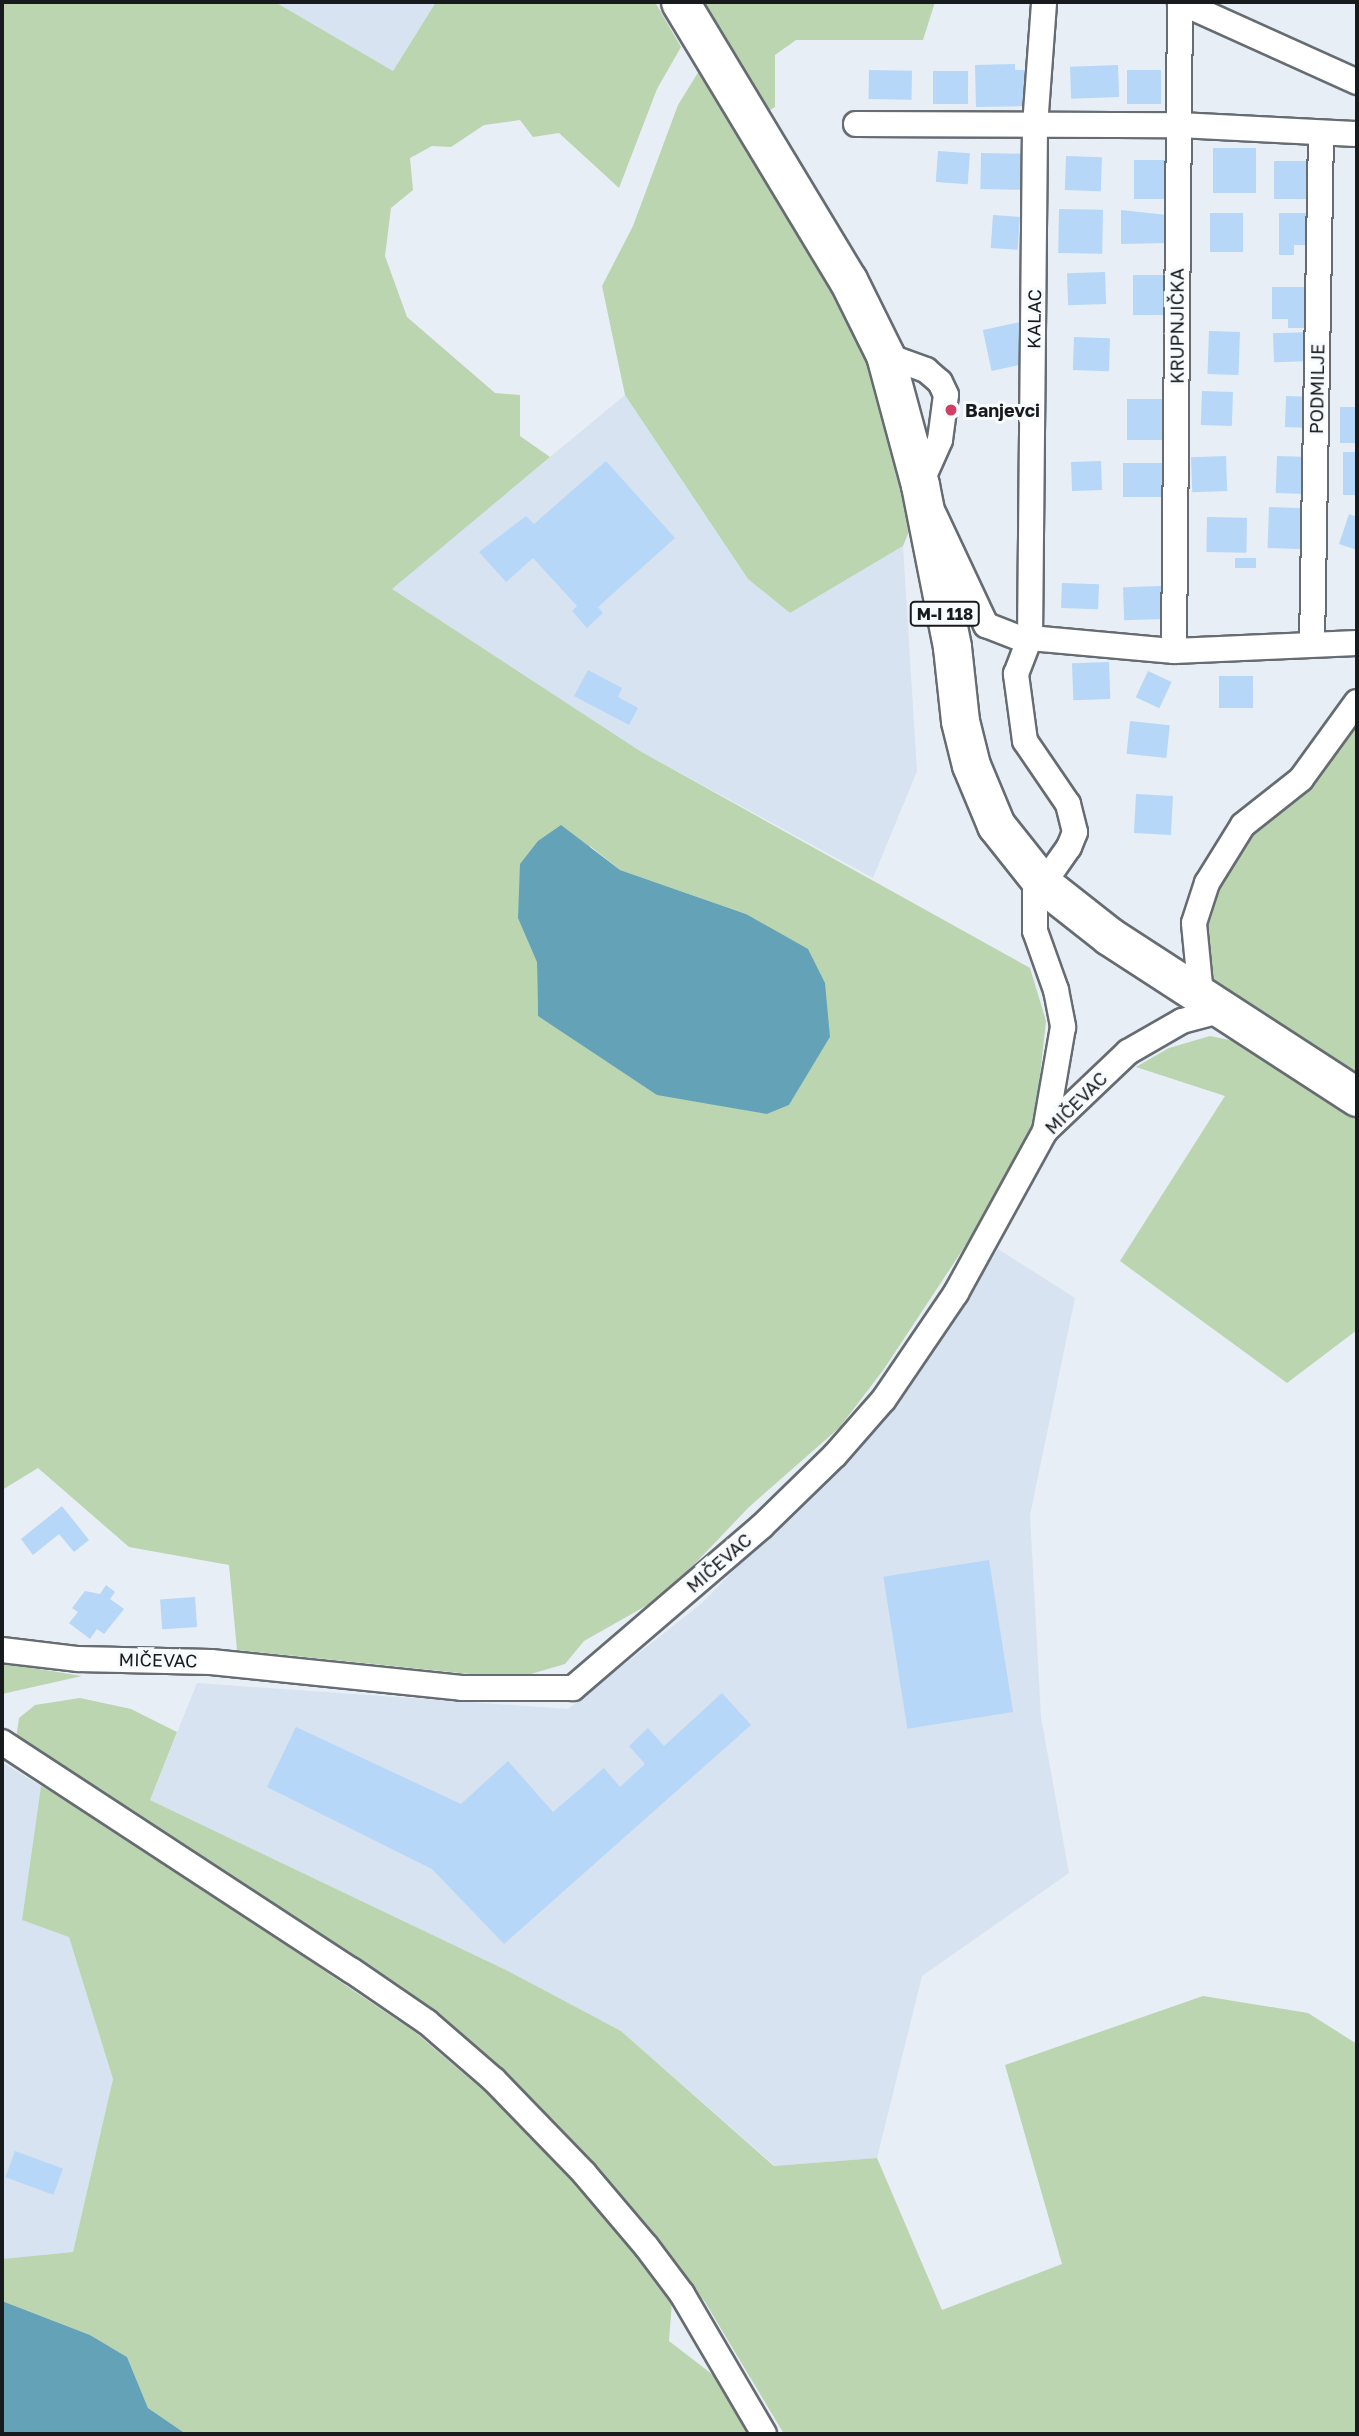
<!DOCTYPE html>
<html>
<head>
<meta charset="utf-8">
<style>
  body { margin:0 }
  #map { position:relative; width:1359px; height:2436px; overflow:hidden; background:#e7eef5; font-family:"Golos Text",sans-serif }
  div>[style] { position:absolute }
  .built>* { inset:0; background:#d7e3f0 }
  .green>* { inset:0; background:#bad5b0 }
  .water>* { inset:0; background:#64a2b7 }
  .building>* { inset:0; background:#b7d7f8; transform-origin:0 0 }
  .roads { filter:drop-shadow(2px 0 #666c72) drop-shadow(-2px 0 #666c72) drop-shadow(0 2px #666c72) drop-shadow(0 -2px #666c72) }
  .street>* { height:24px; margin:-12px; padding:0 12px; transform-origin:12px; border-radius:12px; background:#fff }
  .primary>* { height:37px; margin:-18.5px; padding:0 18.5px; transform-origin:18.5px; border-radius:18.5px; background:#fff }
  .dots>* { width:19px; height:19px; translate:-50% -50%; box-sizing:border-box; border:4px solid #f8fbfe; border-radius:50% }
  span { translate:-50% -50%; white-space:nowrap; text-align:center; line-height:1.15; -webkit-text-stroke:6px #f8fbfe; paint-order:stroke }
  .shield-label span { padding:2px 5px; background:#f8fbfe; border:2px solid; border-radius:5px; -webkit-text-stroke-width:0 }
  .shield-label { font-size:16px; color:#181b1d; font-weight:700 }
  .street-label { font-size:18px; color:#181b1d }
  .poi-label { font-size:18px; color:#181b1d; font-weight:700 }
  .left { translate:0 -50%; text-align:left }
  .frame { position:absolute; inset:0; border:4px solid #181b1d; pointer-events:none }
</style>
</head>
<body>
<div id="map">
  <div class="built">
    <i style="clip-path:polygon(275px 2px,436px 2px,393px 71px)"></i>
    <i style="clip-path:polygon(625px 395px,748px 579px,790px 613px,903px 546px,917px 771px,873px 878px,640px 751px,391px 589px)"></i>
    <i style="clip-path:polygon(998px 1249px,1075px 1298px,1030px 1515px,1041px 1717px,1069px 1873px,922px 1976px,877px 2158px,775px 2166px,621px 2031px,508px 1971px,150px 1800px,197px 1683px,568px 1709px,702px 1603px,903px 1397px)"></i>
    <i style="clip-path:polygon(2px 1762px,41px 1786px,22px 1920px,69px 1936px,113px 2079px,73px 2252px,2px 2259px)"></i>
  </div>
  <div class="green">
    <i style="clip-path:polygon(evenodd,2px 2px,275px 2px,393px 71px,436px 2px,655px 2px,681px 47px,657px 89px,619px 188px,559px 133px,533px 137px,520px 120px,484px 125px,451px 147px,432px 146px,410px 158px,413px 190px,391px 208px,385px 256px,407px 317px,495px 393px,520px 395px,520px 436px,550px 457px,392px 589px,640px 751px,1030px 968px,1046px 1021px,1034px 1129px,973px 1234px,884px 1369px,839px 1428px,749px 1507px,665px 1595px,584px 1641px,565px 1664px,524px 1676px,470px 1674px,237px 1650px,229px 1565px,129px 1547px,38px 1468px,2px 1490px,2px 2px,590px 846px,620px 870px,746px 914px,830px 1037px,789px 1105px,767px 1114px,719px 1105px,538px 1016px,537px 962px,590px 846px)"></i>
    <i style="clip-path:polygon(692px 2px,935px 2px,923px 40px,796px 40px,775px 55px,775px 107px,758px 117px)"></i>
    <i style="clip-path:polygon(702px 66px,861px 325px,912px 524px,903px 546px,790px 613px,748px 579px,625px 395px,602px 286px,633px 226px,678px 105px)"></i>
    <i style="clip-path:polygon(1357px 718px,1357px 1085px,1223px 998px,1208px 970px,1205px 909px,1259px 821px)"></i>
    <i style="clip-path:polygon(1210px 1036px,1249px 1044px,1357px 1114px,1357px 1330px,1287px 1383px,1120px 1261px,1225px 1096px,1136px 1067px,1169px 1048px)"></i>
    <i style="clip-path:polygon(2px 1663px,82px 1676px,2px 1694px)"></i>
    <i style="clip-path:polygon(80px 1698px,131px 1709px,177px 1732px,150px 1800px,508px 1971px,621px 2031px,774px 2166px,877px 2158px,942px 2310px,1062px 2264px,1005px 2065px,1203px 1996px,1308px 2013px,1357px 2044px,1357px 2434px,784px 2434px,705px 2302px,574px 2142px,518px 2088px,383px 1976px,16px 1739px,19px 1718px,35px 1705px)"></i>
    <i style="clip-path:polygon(41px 1786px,102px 1821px,415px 2032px,516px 2118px,598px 2209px,672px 2301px,669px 2341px,717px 2378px,749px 2434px,186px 2434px,148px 2408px,127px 2357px,90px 2335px,2px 2301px,2px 2259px,73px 2252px,113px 2079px,69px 1937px,22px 1920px)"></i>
  </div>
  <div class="water">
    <i style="clip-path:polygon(561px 825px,620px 870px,746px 914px,808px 949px,825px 983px,830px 1037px,789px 1105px,767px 1114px,657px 1095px,538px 1016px,537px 962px,518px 918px,520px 864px,538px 841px)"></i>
    <i style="clip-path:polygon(2px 2301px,90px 2335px,127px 2357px,148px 2408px,186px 2434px,2px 2434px)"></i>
  </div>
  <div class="building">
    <i style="clip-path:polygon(1015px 64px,1015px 70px,1028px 70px,1029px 106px,976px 107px,975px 65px)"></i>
    <i style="left:1118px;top:65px;width:32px;height:48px;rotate:88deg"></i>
    <i style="left:869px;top:70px;width:43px;height:29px;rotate:1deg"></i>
    <i style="left:1127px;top:70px;width:34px;height:34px"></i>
    <i style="left:933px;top:71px;width:35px;height:33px"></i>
    <i style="left:1213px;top:148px;width:43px;height:45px"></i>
    <i style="left:938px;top:151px;width:32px;height:31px;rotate:4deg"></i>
    <i style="left:981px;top:153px;width:40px;height:36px;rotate:1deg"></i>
    <i style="left:1066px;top:156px;width:36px;height:34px;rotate:2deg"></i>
    <i style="left:1134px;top:160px;width:36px;height:39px"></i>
    <i style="left:1274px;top:161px;width:35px;height:38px"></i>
    <i style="left:1059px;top:209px;width:44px;height:44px;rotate:1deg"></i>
    <i style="clip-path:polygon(1121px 210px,1167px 215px,1168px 243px,1121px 244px)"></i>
    <i style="left:1243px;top:213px;width:39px;height:33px;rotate:90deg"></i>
    <i style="clip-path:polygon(1279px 213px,1311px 213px,1311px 245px,1294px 245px,1294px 255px,1279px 255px)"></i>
    <i style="left:993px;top:215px;width:27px;height:33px;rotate:4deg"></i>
    <i style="left:1105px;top:272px;width:32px;height:38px;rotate:88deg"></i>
    <i style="left:1167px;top:275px;width:40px;height:34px;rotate:90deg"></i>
    <i style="clip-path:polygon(1272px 287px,1311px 287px,1311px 328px,1288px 328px,1288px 319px,1272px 319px)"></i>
    <i style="left:1020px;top:322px;width:42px;height:38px;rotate:78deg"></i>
    <i style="left:1209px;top:331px;width:31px;height:43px;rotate:2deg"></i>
    <i style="left:1312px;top:332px;width:29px;height:39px;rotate:88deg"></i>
    <i style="left:1074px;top:337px;width:36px;height:33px;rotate:2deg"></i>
    <i style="left:1202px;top:391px;width:31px;height:34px;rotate:2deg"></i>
    <i style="left:1286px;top:396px;width:27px;height:31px;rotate:2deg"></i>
    <i style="left:1127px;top:399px;width:37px;height:41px"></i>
    <i style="left:1340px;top:407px;width:17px;height:36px"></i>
    <i style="left:1343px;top:452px;width:14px;height:43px"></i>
    <i style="left:1226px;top:456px;width:35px;height:35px;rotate:88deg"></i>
    <i style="left:1277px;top:456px;width:32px;height:37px;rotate:2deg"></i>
    <i style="clip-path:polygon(606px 461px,675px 538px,598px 607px,603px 613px,587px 628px,572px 611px,577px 606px,533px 558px,506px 582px,479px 552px,526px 516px,534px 524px)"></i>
    <i style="left:1101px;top:461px;width:29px;height:30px;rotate:88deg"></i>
    <i style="left:1123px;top:463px;width:43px;height:34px"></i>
    <i style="left:1269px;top:507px;width:36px;height:41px;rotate:2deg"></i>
    <i style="clip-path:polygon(1349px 514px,1357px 517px,1357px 550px,1339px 544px)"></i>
    <i style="left:1207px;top:517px;width:40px;height:35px;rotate:1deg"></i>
    <i style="left:1235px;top:558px;width:21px;height:10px"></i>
    <i style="left:1062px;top:583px;width:37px;height:25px;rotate:2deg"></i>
    <i style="left:1161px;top:586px;width:33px;height:38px;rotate:88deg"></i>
    <i style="left:1109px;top:662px;width:37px;height:37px;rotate:88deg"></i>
    <i style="clip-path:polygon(588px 670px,622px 688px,618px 697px,638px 708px,629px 725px,574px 696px)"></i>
    <i style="left:1148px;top:671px;width:26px;height:29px;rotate:25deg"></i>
    <i style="left:1219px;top:676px;width:34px;height:32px"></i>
    <i style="left:1130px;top:721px;width:40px;height:33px;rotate:6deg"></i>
    <i style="left:1136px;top:794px;width:37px;height:39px;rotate:3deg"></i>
    <i style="clip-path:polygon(62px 1506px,89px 1540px,74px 1552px,59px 1534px,33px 1555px,21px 1539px)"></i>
    <i style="left:989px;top:1560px;width:154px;height:107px;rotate:81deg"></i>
    <i style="clip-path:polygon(106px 1585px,115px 1592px,110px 1599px,124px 1609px,104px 1634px,97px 1629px,90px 1639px,69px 1623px,78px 1612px,72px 1608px,85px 1591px,100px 1594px)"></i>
    <i style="left:195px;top:1597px;width:30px;height:35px;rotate:86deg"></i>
    <i style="clip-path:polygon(722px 1693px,751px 1725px,504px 1944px,432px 1869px,267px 1787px,296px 1727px,461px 1804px,508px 1761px,553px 1812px,604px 1768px,620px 1787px,645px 1764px,629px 1746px,648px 1728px,664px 1746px)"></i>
    <i style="left:15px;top:2151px;width:51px;height:28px;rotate:20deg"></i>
  </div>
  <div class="roads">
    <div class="street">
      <i style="left:1180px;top:2px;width:194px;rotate:24.3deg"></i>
      <i style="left:856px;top:124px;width:323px;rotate:0.2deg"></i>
      <i style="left:1179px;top:125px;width:178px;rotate:2.9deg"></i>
      <i style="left:885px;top:355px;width:44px;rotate:20.1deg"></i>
      <i style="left:926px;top:370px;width:18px;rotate:41deg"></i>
      <i style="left:940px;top:382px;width:14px;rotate:65deg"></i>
      <i style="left:946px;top:395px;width:45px;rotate:97.6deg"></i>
      <i style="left:940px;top:440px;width:49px;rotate:114deg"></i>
      <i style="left:934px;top:514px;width:123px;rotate:64.9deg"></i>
      <i style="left:986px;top:625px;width:44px;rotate:21.3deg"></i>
      <i style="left:1030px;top:638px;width:512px;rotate:-89.44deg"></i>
      <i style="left:1035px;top:126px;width:124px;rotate:-85.8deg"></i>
      <i style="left:1312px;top:644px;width:510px;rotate:-88.99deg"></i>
      <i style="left:1174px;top:651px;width:649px;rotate:-89.47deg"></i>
      <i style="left:1035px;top:874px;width:57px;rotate:90deg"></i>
      <i style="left:1035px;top:931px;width:63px;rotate:70.4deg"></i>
      <i style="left:1056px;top:990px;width:38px;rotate:79deg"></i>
      <i style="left:1063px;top:1027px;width:106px;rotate:99.8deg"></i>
      <i style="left:1043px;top:884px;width:45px;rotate:-54.9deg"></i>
      <i style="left:1069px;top:847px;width:16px;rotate:-68deg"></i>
      <i style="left:1075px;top:832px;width:29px;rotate:-104deg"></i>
      <i style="left:1068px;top:804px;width:76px;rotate:-124.3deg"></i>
      <i style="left:1025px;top:741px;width:68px;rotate:-97.7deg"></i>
      <i style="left:1016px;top:674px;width:39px;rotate:-69deg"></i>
      <i style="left:1030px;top:638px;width:145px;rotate:5.2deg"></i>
      <i style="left:1174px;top:651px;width:183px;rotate:-2.5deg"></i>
      <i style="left:1201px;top:995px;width:72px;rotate:-95.6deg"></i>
      <i style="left:1194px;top:923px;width:42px;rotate:-72deg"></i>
      <i style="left:1207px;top:883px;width:68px;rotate:-58.2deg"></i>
      <i style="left:1243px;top:825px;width:74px;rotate:-38.4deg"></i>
      <i style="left:1301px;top:779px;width:95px;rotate:-54deg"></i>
      <i style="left:2px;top:1650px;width:77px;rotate:6.8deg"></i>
      <i style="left:78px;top:1659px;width:133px;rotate:1.3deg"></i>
      <i style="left:211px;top:1662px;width:252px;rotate:5.9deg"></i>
      <i style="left:462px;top:1688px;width:111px"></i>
      <i style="left:573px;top:1688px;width:248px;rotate:-40.6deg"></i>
      <i style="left:761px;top:1527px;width:103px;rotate:-44.2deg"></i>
      <i style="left:835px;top:1455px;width:74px;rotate:-48.8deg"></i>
      <i style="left:884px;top:1399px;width:128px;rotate:-55.8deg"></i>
      <i style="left:956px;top:1293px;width:185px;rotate:-61.2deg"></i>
      <i style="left:1045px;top:1131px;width:115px;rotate:-43.6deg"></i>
      <i style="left:1128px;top:1052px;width:62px;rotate:-29.9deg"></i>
      <i style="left:1182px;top:1021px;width:42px;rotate:-15deg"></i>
      <i style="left:2px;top:1742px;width:417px;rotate:33.2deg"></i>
      <i style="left:351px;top:1970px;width:92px;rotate:34.4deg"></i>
      <i style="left:427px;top:2022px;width:89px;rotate:40.9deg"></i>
      <i style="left:494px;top:2080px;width:129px;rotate:45.9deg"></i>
      <i style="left:584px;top:2173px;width:96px;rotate:49.7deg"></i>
      <i style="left:646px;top:2246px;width:60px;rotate:53.1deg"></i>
      <i style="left:682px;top:2294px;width:162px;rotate:59.6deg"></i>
    </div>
    <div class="primary">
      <i style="left:680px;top:2px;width:325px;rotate:58.9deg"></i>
      <i style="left:848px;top:280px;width:84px;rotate:63.7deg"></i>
      <i style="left:885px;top:355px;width:135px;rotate:74.9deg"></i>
      <i style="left:920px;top:485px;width:165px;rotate:78.8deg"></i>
      <i style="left:952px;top:647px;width:74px;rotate:83.8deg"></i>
      <i style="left:960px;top:721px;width:45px;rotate:76deg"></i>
      <i style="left:971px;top:765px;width:65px;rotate:67.4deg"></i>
      <i style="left:996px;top:825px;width:75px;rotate:51.5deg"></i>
      <i style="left:1043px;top:884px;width:84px;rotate:38.2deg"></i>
      <i style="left:1109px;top:936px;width:296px;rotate:33deg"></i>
    </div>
  </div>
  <div class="dots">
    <i style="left:951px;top:410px;background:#cf4064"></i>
  </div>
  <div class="shield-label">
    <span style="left:945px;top:614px">M-I 118</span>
  </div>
  <div class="street-label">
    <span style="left:1034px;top:319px;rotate:-89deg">KALAC</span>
    <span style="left:1177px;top:326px;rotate:-90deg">KRUPNJIČKA</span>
    <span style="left:1317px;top:389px;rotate:-89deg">PODMILJE</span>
    <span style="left:1076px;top:1103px;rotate:-45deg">MIČEVAC</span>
    <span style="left:719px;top:1563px;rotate:-41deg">MIČEVAC</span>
    <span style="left:158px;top:1660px;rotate:1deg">MIČEVAC</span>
  </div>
  <div class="poi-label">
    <span class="left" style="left:965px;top:410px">Banjevci</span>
  </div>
  <div class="frame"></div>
</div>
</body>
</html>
